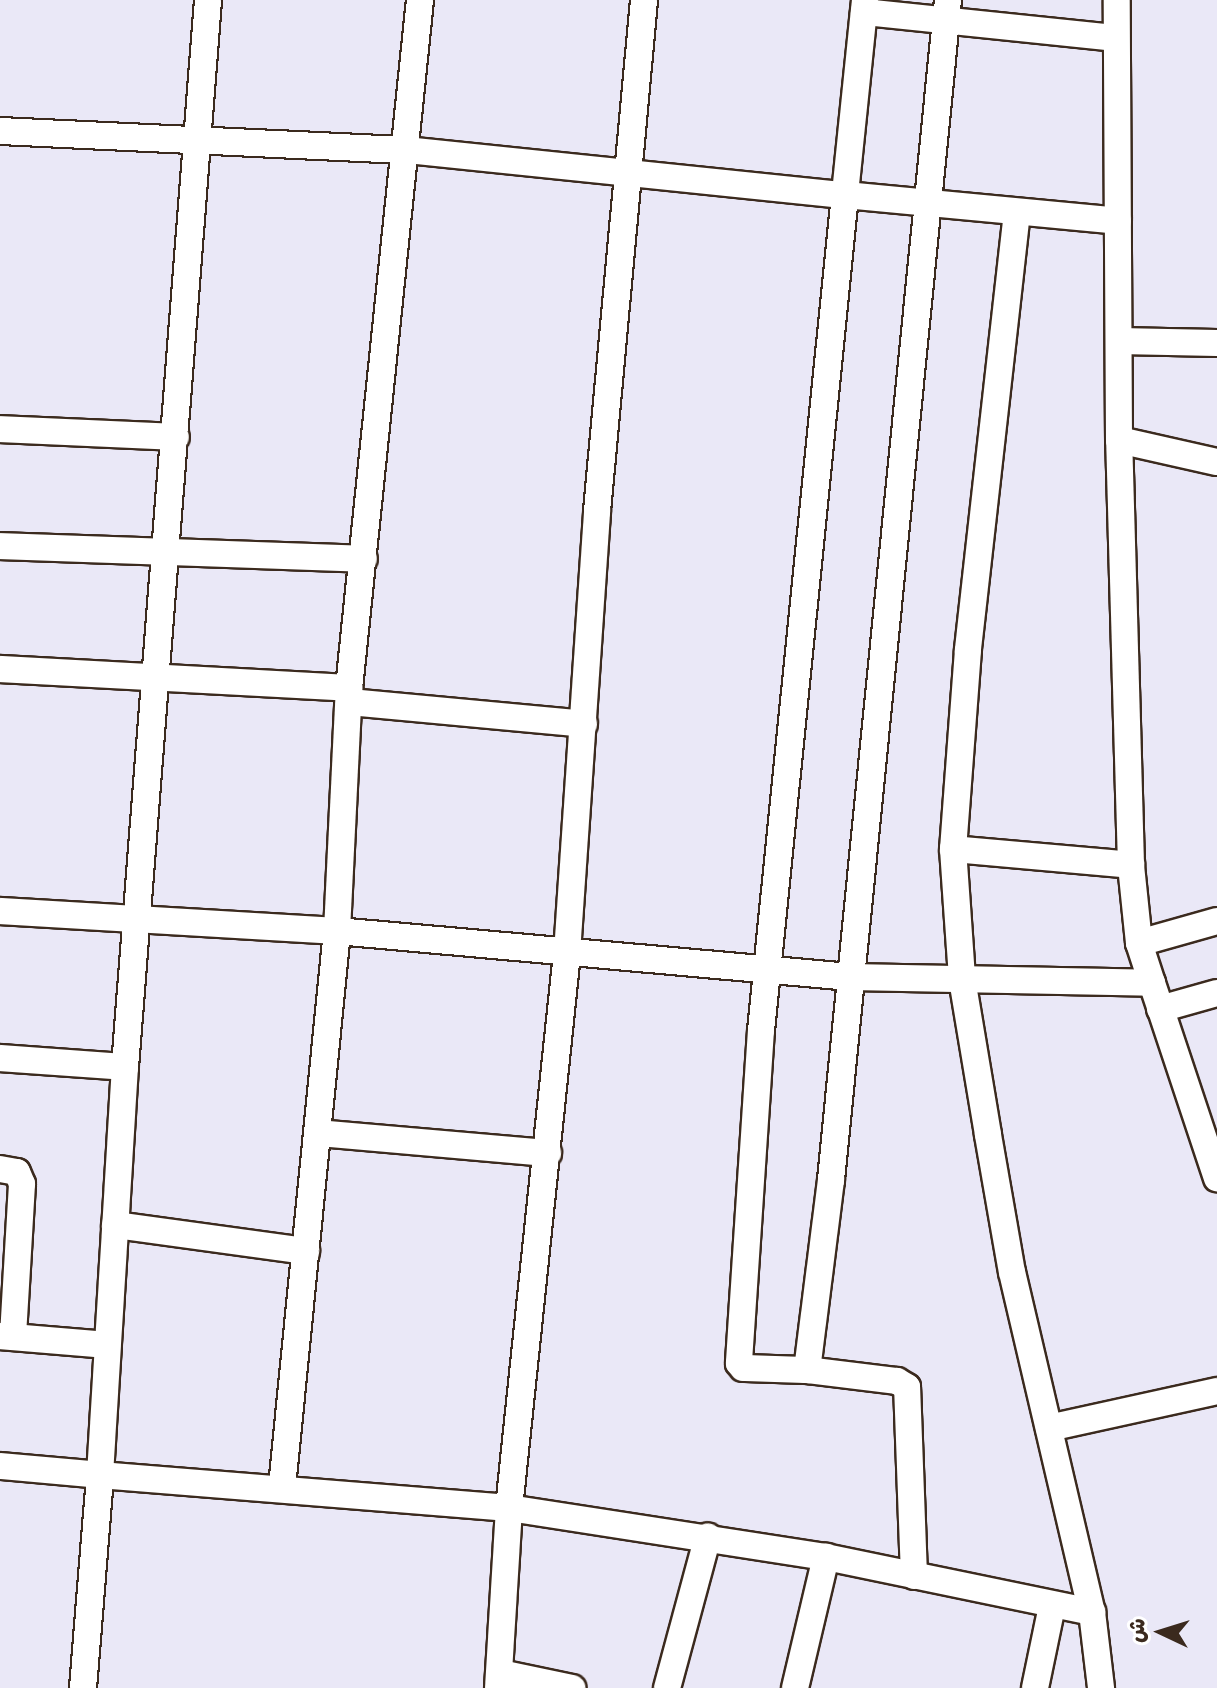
<!DOCTYPE html>
<html>
<head>
<meta charset="utf-8">
<style>
  body { margin:0 }
  #map { position:relative; width:1217px; height:1688px; overflow:hidden; background:#eae8f7; font-family:Caveat,"Playpen Sans Arabic",sans-serif }
  div>[style] { position:absolute }
  .roads { filter:drop-shadow(2px 0 #3b2a1e) drop-shadow(-2px 0 #3b2a1e) drop-shadow(0 2px #3b2a1e) drop-shadow(0 -2px #3b2a1e) }
  .street>* { height:26px; margin:-13px; padding:0 13px; transform-origin:13px; border-radius:13px; background:#fff }
  span { translate:-50% -50%; white-space:nowrap; text-align:center; line-height:1.15; -webkit-text-stroke:8px #fff; paint-order:stroke }
  .north { position:absolute; left:1121px; top:1592px; width:80px; height:80px; -webkit-text-stroke:6px #fff; paint-order:stroke; rotate:274deg; font-size:22px; font-weight:700; line-height:32px; text-align:center; color:#3b2a1e }
  .north::after { content:''; display:block; margin:auto; width:28px; height:36px; background:#3b2a1e; clip-path:polygon(50% 0,100% 100%,50% 72%,0 100%) }
</style>
</head>
<body>
<div id="map">
  <div class="roads">
    <div class="street">
      <i style="left:865px;top:0;width:196px;rotate:95.9deg"></i>
      <i style="left:845px;top:195px;width:274px;rotate:5.4deg"></i>
      <i style="left:864px;top:12px;width:253px;rotate:5.9deg"></i>
      <i style="left:0;top:131px;width:406px;rotate:2.7deg"></i>
      <i style="left:406px;top:150px;width:441px;rotate:5.9deg"></i>
      <i style="left:845px;top:195px;width:839px;rotate:95.74deg"></i>
      <i style="left:761px;top:1030px;width:334px;rotate:93.8deg"></i>
      <i style="left:739px;top:1363px;width:6px;rotate:51deg"></i>
      <i style="left:743px;top:1368px;width:64px;rotate:1.8deg"></i>
      <i style="left:1017px;top:212px;width:441px;rotate:96.4deg"></i>
      <i style="left:968px;top:650px;width:200px;rotate:94.3deg"></i>
      <i style="left:953px;top:849px;width:130px;rotate:86deg"></i>
      <i style="left:962px;top:979px;width:158px;rotate:80.5deg"></i>
      <i style="left:988px;top:1135px;width:139px;rotate:80.1deg"></i>
      <i style="left:1012px;top:1272px;width:349px;rotate:76.8deg"></i>
      <i style="left:1092px;top:1612px;width:77px;rotate:83.2deg"></i>
      <i style="left:1119px;top:341px;width:98px;rotate:1.2deg"></i>
      <i style="left:0;top:429px;width:176px;rotate:2.6deg"></i>
      <i style="left:1119px;top:440px;width:100px;rotate:12.7deg"></i>
      <i style="left:0;top:546px;width:364px;rotate:2deg"></i>
      <i style="left:0;top:669px;width:350px;rotate:3.1deg"></i>
      <i style="left:349px;top:702px;width:236px;rotate:5.3deg"></i>
      <i style="left:953px;top:849px;width:179px;rotate:5.1deg"></i>
      <i style="left:1131px;top:865px;width:425px;rotate:-91.6deg"></i>
      <i style="left:1119px;top:440px;width:440px;rotate:-90.3deg"></i>
      <i style="left:0;top:911px;width:338px;rotate:3.4deg"></i>
      <i style="left:337px;top:931px;width:515px;rotate:5.12deg"></i>
      <i style="left:850px;top:977px;width:302px;rotate:1.1deg"></i>
      <i style="left:1152px;top:983px;width:42px;rotate:-108deg"></i>
      <i style="left:1139px;top:943px;width:78px;rotate:-95.9deg"></i>
      <i style="left:1139px;top:943px;width:81px;rotate:-15.8deg"></i>
      <i style="left:1152px;top:983px;width:206px;rotate:71.6deg"></i>
      <i style="left:1160px;top:1009px;width:59px;rotate:-15.7deg"></i>
      <i style="left:0;top:1058px;width:125px;rotate:4.1deg"></i>
      <i style="left:318px;top:1133px;width:231px;rotate:5deg"></i>
      <i style="left:0;top:1169px;width:17px;rotate:10deg"></i>
      <i style="left:17px;top:1172px;width:13px;rotate:67deg"></i>
      <i style="left:22px;top:1184px;width:153px;rotate:93.4deg"></i>
      <i style="left:115px;top:1225px;width:193px;rotate:7.8deg"></i>
      <i style="left:0;top:1336px;width:107px;rotate:4.8deg"></i>
      <i style="left:1049px;top:1428px;width:172px;rotate:-12.4deg"></i>
      <i style="left:0;top:1466px;width:100px;rotate:5.1deg"></i>
      <i style="left:100px;top:1475px;width:409px;rotate:-86.5deg"></i>
      <i style="left:125px;top:1067px;width:1070px;rotate:-85.55deg"></i>
      <i style="left:282px;top:1487px;width:559px;rotate:-84.35deg"></i>
      <i style="left:337px;top:931px;width:243px;rotate:-87.2deg"></i>
      <i style="left:349px;top:688px;width:692px;rotate:-84.11deg"></i>
      <i style="left:914px;top:1576px;width:189px;rotate:-92.1deg"></i>
      <i style="left:907px;top:1387px;width:12px;rotate:-149deg"></i>
      <i style="left:897px;top:1381px;width:91px;rotate:-173deg"></i>
      <i style="left:807px;top:1370px;width:192px;rotate:-82.8deg"></i>
      <i style="left:831px;top:1180px;width:1186px;rotate:-84.34deg"></i>
      <i style="left:500px;top:1673px;width:74px;rotate:11.8deg"></i>
      <i style="left:83px;top:1688px;width:214px;rotate:-85.4deg"></i>
      <i style="left:100px;top:1475px;width:410px;rotate:4.6deg"></i>
      <i style="left:509px;top:1508px;width:321px;rotate:8.8deg"></i>
      <i style="left:826px;top:1557px;width:272px;rotate:11.7deg"></i>
      <i style="left:498px;top:1688px;width:180px;rotate:-86.5deg"></i>
      <i style="left:509px;top:1508px;width:558px;rotate:-84.03deg"></i>
      <i style="left:567px;top:953px;width:443px;rotate:-86.1deg"></i>
      <i style="left:597px;top:511px;width:513px;rotate:-84.74deg"></i>
      <i style="left:667px;top:1688px;width:157px;rotate:-74.9deg"></i>
      <i style="left:795px;top:1688px;width:135px;rotate:-76.7deg"></i>
      <i style="left:1035px;top:1688px;width:84px;rotate:-78.3deg"></i>
    </div>
  </div>
  <div class="north">ش</div>
</div>
</body>
</html>
